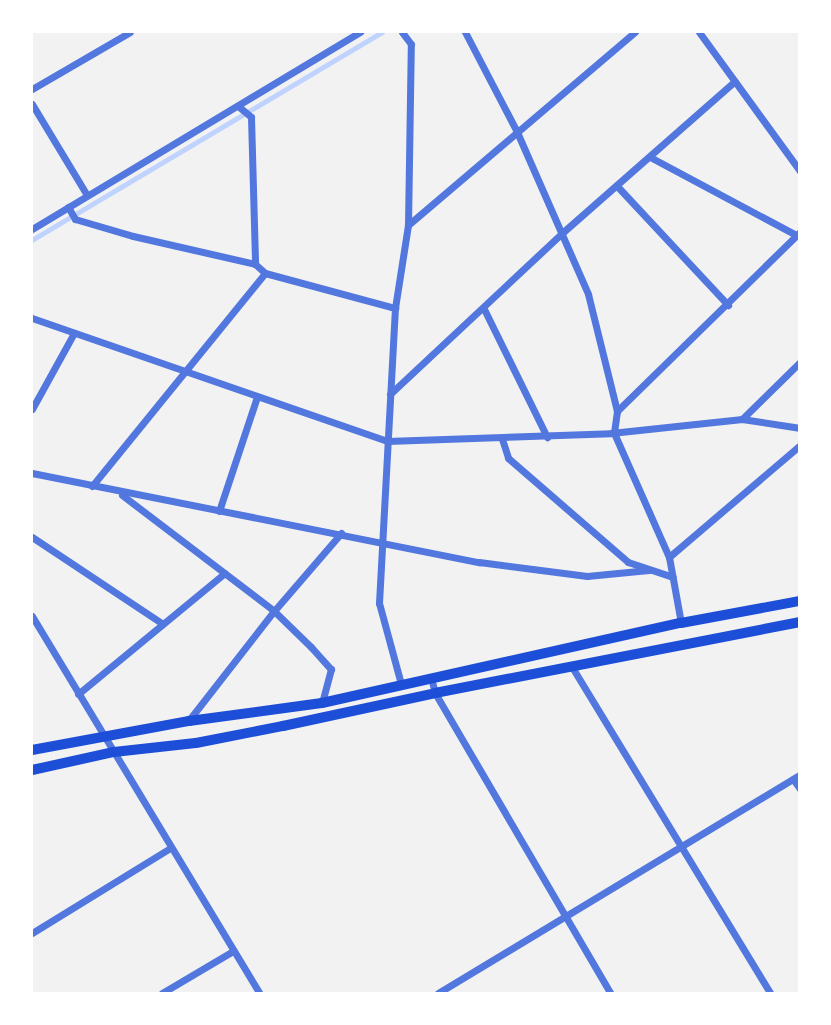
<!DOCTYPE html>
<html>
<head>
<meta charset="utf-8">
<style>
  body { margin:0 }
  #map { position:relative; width:831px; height:1025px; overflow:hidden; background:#f2f2f2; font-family:"Public Sans",sans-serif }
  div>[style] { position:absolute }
  .stream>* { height:4.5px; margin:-2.25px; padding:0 2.25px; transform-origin:2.25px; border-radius:2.25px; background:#bfd3fe }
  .minor>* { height:7px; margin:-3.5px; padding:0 3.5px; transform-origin:3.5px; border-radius:3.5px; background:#5277de }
  .primary>* { height:10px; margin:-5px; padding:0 5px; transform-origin:5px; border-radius:5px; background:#1d4ed8 }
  span { translate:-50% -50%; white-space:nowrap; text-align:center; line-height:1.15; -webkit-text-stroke:7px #fff; paint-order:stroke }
  .frame { position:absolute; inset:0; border:33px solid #fff; pointer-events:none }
</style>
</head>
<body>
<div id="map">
  <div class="stream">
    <i style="left:32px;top:240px;width:407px;rotate:-30.7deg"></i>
  </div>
  <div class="minor">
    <i style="left:465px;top:32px;width:113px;rotate:62.5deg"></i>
    <i style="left:517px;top:132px;width:177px;rotate:66.3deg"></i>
    <i style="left:588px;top:294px;width:121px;rotate:76.1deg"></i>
    <i style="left:617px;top:411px;width:22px;rotate:98deg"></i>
    <i style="left:614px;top:433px;width:136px;rotate:66.1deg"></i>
    <i style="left:669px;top:557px;width:67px;rotate:79.7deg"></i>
    <i style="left:699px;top:32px;width:172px;rotate:54deg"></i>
    <i style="left:32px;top:89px;width:113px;rotate:-30.2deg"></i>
    <i style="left:32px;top:104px;width:106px;rotate:58.9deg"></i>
    <i style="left:238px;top:106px;width:17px;rotate:40deg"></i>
    <i style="left:251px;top:117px;width:147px;rotate:88.4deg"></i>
    <i style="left:650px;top:157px;width:166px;rotate:28.1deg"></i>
    <i style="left:617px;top:186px;width:163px;rotate:47deg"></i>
    <i style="left:68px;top:207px;width:14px;rotate:60deg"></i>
    <i style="left:75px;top:219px;width:60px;rotate:16.3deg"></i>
    <i style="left:133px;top:236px;width:125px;rotate:12.9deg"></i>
    <i style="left:255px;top:264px;width:13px;rotate:42deg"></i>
    <i style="left:265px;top:273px;width:135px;rotate:15.1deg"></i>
    <i style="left:408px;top:225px;width:298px;rotate:-40.4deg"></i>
    <i style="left:32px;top:229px;width:383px;rotate:-31deg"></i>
    <i style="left:484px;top:309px;width:143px;rotate:63.8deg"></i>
    <i style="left:32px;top:318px;width:376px;rotate:19.1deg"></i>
    <i style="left:387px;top:441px;width:224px;rotate:-2deg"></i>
    <i style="left:611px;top:433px;width:132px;rotate:-6.1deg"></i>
    <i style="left:742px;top:419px;width:59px;rotate:8.8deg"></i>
    <i style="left:390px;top:394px;width:236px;rotate:-43.1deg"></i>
    <i style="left:562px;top:233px;width:230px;rotate:-41.3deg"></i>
    <i style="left:32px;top:409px;width:87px;rotate:-61.1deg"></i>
    <i style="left:617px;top:411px;width:256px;rotate:-44.4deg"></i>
    <i style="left:742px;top:419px;width:81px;rotate:-44.5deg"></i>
    <i style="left:502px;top:439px;width:20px;rotate:72deg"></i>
    <i style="left:508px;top:458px;width:159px;rotate:40.9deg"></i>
    <i style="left:628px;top:562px;width:47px;rotate:18.4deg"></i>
    <i style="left:32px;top:473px;width:456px;rotate:11.3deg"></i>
    <i style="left:479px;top:562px;width:109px;rotate:7.4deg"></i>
    <i style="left:587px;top:576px;width:62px;rotate:-5.5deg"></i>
    <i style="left:92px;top:486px;width:274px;rotate:-50.9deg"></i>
    <i style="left:122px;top:495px;width:191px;rotate:37.3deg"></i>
    <i style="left:274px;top:611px;width:52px;rotate:44.2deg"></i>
    <i style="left:311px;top:647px;width:30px;rotate:48deg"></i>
    <i style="left:331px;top:669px;width:35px;rotate:105deg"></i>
    <i style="left:219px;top:511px;width:120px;rotate:-71.6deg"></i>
    <i style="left:32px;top:537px;width:157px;rotate:33.6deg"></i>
    <i style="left:669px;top:557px;width:172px;rotate:-40.5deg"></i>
    <i style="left:32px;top:616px;width:440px;rotate:58.9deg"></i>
    <i style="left:572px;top:667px;width:381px;rotate:58.7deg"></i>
    <i style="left:431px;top:678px;width:16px;rotate:75deg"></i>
    <i style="left:435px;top:693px;width:347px;rotate:59.7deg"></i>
    <i style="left:401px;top:684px;width:84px;rotate:-105.2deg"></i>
    <i style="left:379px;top:603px;width:295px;rotate:-86.9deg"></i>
    <i style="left:395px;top:308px;width:84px;rotate:-81.1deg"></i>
    <i style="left:408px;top:225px;width:181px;rotate:-89.1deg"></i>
    <i style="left:411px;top:44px;width:15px;rotate:-127deg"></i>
    <i style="left:78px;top:694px;width:190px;rotate:-39.5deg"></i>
    <i style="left:189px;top:720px;width:138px;rotate:-52.1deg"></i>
    <i style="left:274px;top:611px;width:103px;rotate:-49.3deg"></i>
    <i style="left:793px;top:779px;width:12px;rotate:55deg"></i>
    <i style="left:32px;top:933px;width:162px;rotate:-31.6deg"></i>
    <i style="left:162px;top:993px;width:82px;rotate:-30.6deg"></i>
    <i style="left:438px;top:993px;width:423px;rotate:-31.1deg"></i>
  </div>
  <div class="primary">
    <i style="left:32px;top:750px;width:160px;rotate:-10.5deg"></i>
    <i style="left:189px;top:721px;width:134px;rotate:-7.7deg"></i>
    <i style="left:322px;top:703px;width:368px;rotate:-12.6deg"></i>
    <i style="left:681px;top:623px;width:121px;rotate:-10.5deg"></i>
    <i style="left:32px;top:770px;width:84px;rotate:-12.4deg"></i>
    <i style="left:114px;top:752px;width:82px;rotate:-6.3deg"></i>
    <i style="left:196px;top:743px;width:89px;rotate:-11.1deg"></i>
    <i style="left:283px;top:726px;width:156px;rotate:-12.2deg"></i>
    <i style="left:435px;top:693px;width:372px;rotate:-11deg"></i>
  </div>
  <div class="frame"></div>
</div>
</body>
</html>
